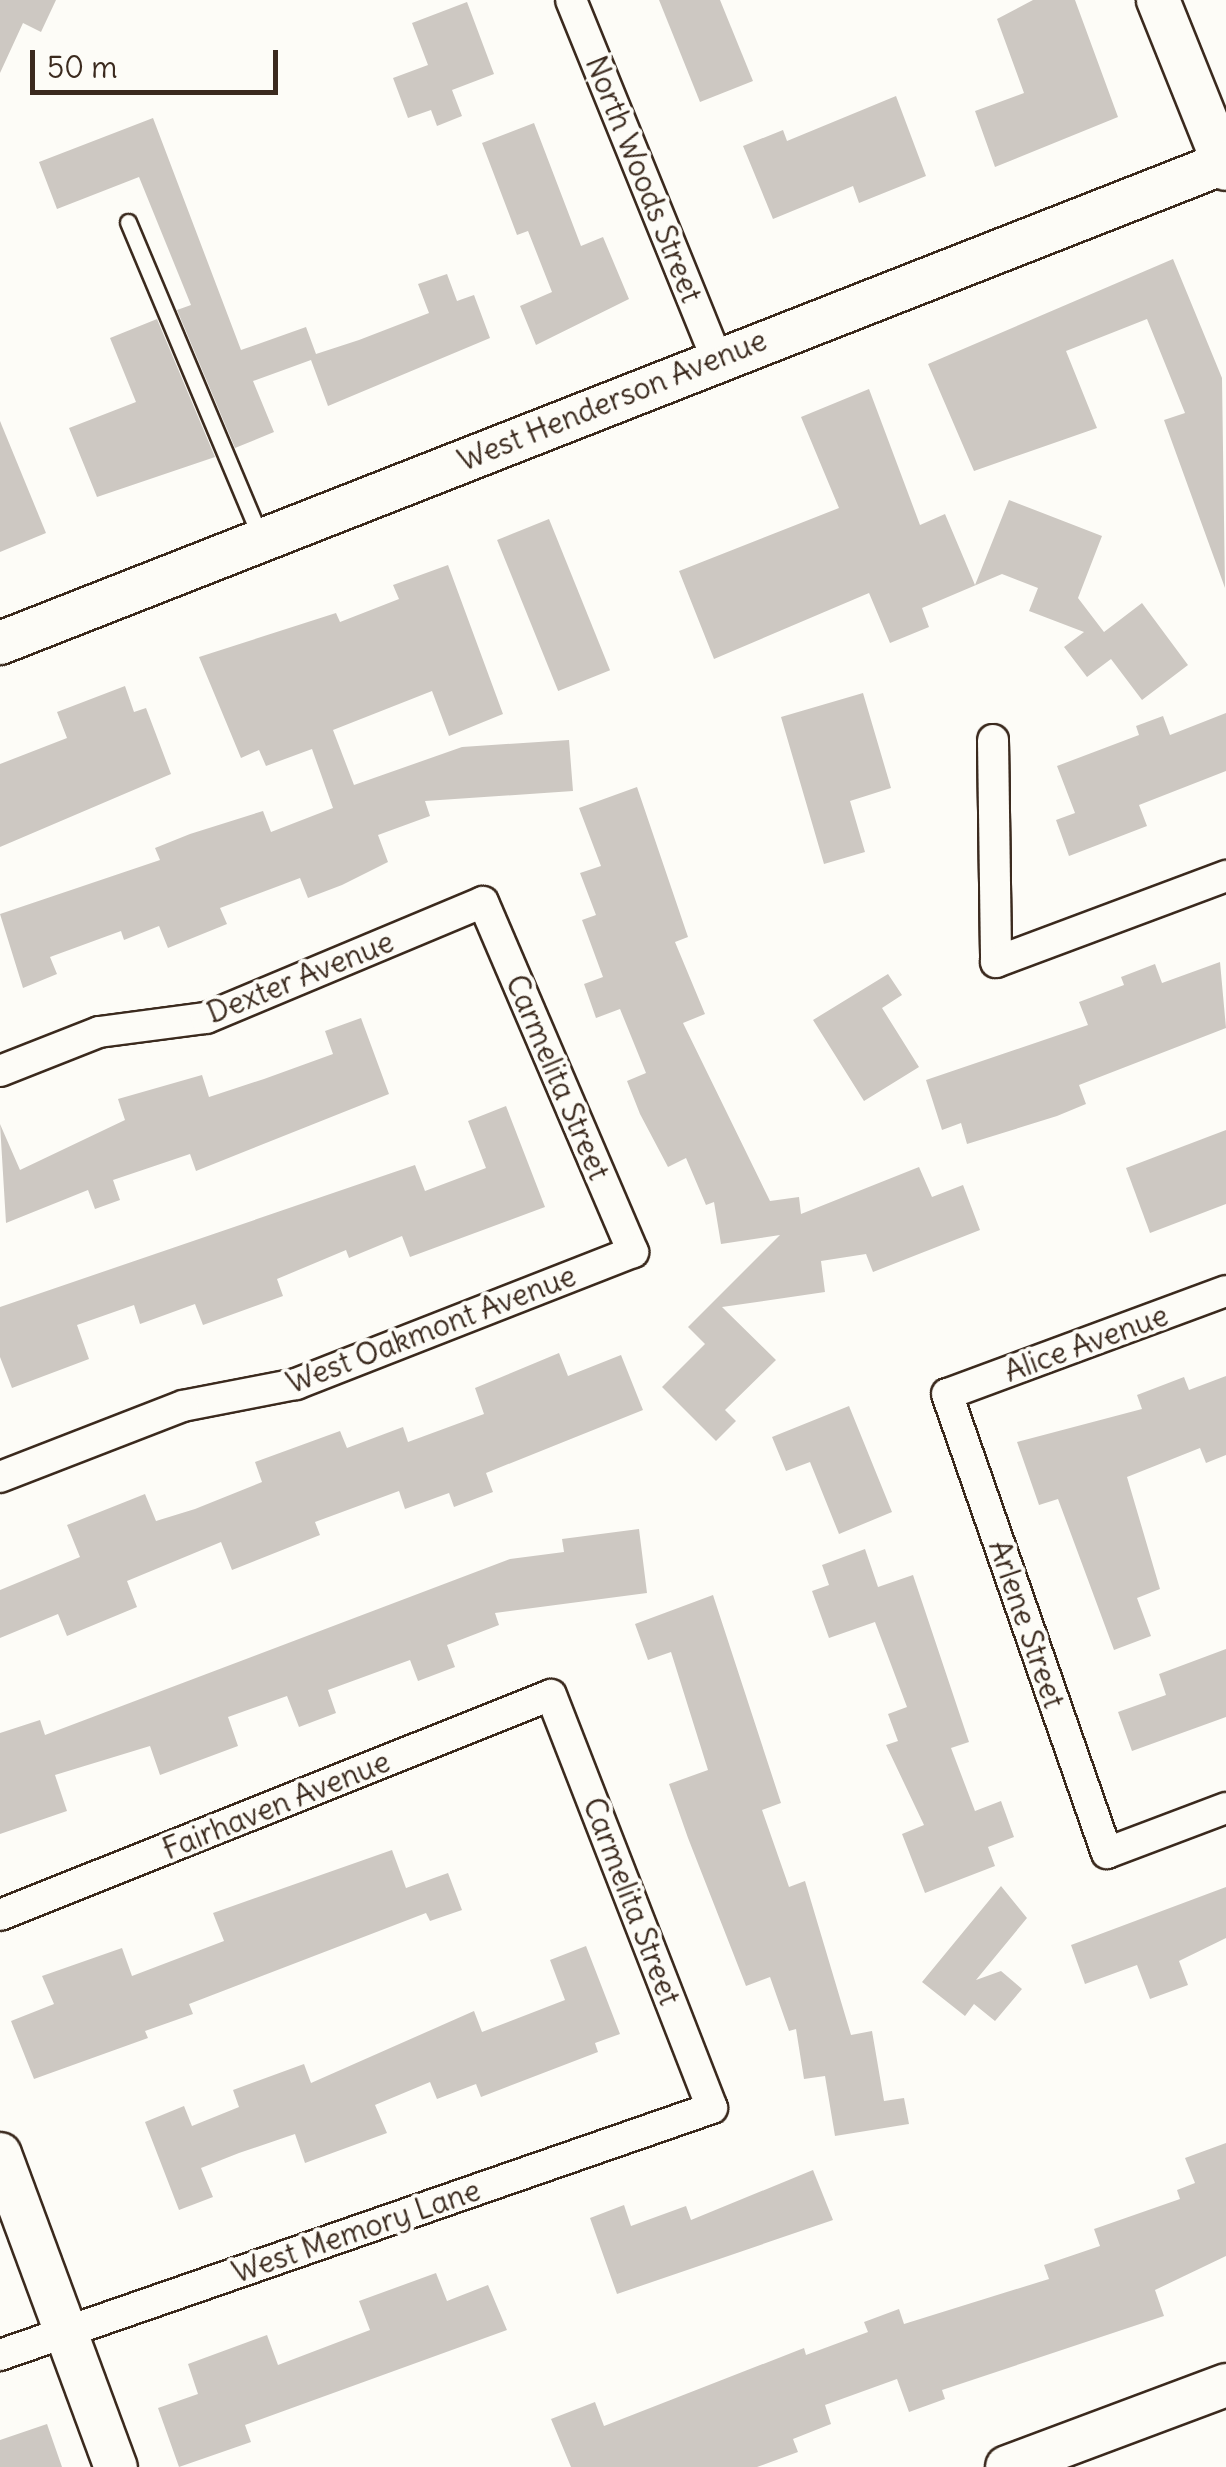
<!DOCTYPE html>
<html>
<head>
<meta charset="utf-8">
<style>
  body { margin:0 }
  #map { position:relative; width:1226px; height:2467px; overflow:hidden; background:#fdfcf7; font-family:Delius,sans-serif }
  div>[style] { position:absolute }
  .building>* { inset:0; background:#cdc8c2; transform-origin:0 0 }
  .roads { filter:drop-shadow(2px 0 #3b2a1e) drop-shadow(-2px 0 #3b2a1e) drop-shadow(0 2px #3b2a1e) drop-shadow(0 -2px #3b2a1e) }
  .lane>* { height:15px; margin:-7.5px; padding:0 7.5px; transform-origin:7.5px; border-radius:7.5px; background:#fdfcf7 }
  .street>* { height:30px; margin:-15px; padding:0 15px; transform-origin:15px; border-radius:15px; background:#fdfcf7 }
  .secondary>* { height:42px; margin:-21px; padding:0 21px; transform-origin:21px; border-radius:21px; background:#fdfcf7 }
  span { translate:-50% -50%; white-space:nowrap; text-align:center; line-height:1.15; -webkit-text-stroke:8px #fdfcf7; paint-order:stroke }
  .street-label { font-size:30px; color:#3b2a1e }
  .scale { position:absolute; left:30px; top:50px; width:248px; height:45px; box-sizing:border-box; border:5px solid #3b2a1e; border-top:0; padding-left:12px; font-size:30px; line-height:35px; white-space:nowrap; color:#3b2a1e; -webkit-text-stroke:8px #fdfcf7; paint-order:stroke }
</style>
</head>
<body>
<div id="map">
  <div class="building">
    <i style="clip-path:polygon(0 0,56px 0,41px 32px,23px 23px,0 73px)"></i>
    <i style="clip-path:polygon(659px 0,720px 0,753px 81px,700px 102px)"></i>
    <i style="clip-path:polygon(1033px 0,1075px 0,1118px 117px,995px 167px,975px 111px,1024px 93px,997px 19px)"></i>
    <i style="clip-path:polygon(467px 2px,494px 74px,452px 90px,462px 116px,437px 126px,431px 110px,408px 118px,393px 78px,428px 65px,412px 23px)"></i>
    <i style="clip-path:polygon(896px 96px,926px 176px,859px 203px,853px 186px,773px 219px,743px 146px,783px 130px,787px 141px)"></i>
    <i style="clip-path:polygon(153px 118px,241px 350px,306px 327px,316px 354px,359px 340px,429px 313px,418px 284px,447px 274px,457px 301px,474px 295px,490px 338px,328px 406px,311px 360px,253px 381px,274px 432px,235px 448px,177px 310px,191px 305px,139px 177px,57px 209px,39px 162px)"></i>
    <i style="clip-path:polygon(534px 123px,581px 246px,603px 237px,629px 299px,536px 345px,520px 306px,552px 292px,528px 231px,517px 235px,482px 143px)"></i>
    <i style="clip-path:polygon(1173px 259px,1222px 378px,1225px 588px,1164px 420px,1185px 413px,1147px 319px,1066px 351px,1097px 428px,974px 471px,928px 364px)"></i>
    <i style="clip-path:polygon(157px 319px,215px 457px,97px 497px,69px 428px,136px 402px,110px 338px)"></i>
    <i style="clip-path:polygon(869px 389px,920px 525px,945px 514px,975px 585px,1009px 500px,1102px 536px,1078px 598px,1104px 632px,1142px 603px,1188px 665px,1142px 700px,1111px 659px,1087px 677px,1064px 647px,1084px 632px,1029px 611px,1038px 588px,1002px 574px,922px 608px,929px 627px,890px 643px,869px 593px,714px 659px,679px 571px,839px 508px,801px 417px)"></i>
    <i style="clip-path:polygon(0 421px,46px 533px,0 552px)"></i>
    <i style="left:549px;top:519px;width:163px;height:56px;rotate:68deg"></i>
    <i style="clip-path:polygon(448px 565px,503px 714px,449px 736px,432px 691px,333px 730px,354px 785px,462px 747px,569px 740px,573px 791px,425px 801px,430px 816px,378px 835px,388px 862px,342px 885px,308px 898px,300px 878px,220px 908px,227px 924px,168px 948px,159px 926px,124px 940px,121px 931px,50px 957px,57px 974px,23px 988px,0 914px,160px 860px,155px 848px,190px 834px,263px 811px,271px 832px,333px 808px,312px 749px,266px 766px,259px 750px,241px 758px,199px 657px,336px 613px,340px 622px,399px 599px,393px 585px)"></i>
    <i style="clip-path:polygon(125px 686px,134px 712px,146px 708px,171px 774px,0 847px,0 764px,67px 738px,57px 712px)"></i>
    <i style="clip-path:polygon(863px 693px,891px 788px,850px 801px,865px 852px,824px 864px,781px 717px)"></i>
    <i style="clip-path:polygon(1226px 713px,1226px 771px,1139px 805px,1147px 826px,1069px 856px,1056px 820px,1075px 813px,1057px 766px,1139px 735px,1136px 726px,1163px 716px,1170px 735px)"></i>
    <i style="clip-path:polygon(637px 787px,688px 937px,675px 942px,705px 1014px,683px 1023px,770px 1201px,799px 1197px,801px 1214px,919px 1167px,932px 1197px,963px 1185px,980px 1230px,873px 1272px,866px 1254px,821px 1261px,825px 1292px,722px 1307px,776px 1360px,725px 1410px,736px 1421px,716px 1441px,662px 1387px,705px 1344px,688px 1327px,780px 1235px,721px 1244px,714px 1202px,706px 1205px,686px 1158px,668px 1167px,640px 1114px,627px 1081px,646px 1073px,620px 1009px,596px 1018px,584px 984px,603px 977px,582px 920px,596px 915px,580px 873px,601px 866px,579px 808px)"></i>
    <i style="clip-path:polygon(1220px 962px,1226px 1028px,1079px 1085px,1086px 1104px,1057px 1116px,967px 1144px,961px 1123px,942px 1130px,926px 1080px,1088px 1025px,1079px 1002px,1124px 985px,1121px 977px,1155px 964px,1162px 983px)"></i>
    <i style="clip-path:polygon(888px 974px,902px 995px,882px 1008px,919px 1067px,864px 1101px,813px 1020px)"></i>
    <i style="clip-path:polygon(361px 1018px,389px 1094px,196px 1171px,190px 1154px,113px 1180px,120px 1200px,95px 1209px,88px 1190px,6px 1223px,0 1124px,20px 1170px,125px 1120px,118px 1099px,202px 1075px,209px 1097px,264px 1079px,333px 1054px,325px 1031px)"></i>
    <i style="clip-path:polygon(506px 1106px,545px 1207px,410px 1257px,402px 1236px,349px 1258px,346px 1250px,277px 1279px,283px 1296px,203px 1325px,195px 1304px,140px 1324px,134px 1305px,77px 1325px,89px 1359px,12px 1388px,0 1357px,0 1307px,415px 1165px,425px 1191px,486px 1168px,468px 1121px)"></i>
    <i style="clip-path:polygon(1226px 1130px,1226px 1204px,1150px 1233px,1126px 1168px)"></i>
    <i style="clip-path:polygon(559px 1353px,568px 1376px,621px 1355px,643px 1410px,486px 1473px,493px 1492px,454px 1507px,449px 1493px,405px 1509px,399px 1491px,315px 1522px,320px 1535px,232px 1570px,221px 1542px,127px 1581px,137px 1607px,67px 1636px,58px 1614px,0 1638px,0 1590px,80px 1557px,67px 1525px,145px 1494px,156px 1521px,195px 1509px,262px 1482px,255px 1462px,340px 1431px,347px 1448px,403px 1427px,408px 1442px,484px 1414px,475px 1388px)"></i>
    <i style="clip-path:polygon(1226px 1376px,1226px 1455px,1206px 1463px,1200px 1448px,1127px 1477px,1160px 1589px,1137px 1598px,1151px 1636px,1114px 1650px,1058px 1499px,1039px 1505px,1017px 1442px,1142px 1409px,1137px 1395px,1184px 1377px,1189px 1390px)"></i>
    <i style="clip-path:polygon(849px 1406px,892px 1512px,839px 1534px,810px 1462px,786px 1471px,772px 1437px)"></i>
    <i style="clip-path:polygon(639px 1529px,647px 1593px,495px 1613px,499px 1625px,447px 1645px,455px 1667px,418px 1681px,410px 1660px,328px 1690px,336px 1713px,299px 1727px,287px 1696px,228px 1717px,238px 1746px,160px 1775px,150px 1746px,55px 1775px,67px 1811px,0 1834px,0 1733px,40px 1720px,45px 1735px,510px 1559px,564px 1552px,562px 1539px)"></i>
    <i style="clip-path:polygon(865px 1549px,878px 1587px,913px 1575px,969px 1742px,951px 1748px,975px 1811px,1001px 1801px,1014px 1837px,988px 1847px,995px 1866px,925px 1893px,902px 1834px,924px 1825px,886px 1745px,898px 1741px,888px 1714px,907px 1707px,875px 1622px,829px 1638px,812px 1591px,829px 1585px,822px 1565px)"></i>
    <i style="clip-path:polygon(713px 1595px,781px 1803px,762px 1810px,789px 1887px,805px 1881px,851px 2035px,872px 2031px,884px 2101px,904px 2098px,909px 2124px,835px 2136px,825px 2076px,804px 2079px,796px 2029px,789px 2031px,770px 1977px,746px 1986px,688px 1838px,669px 1784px,708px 1770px,671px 1652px,648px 1660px,635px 1624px)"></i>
    <i style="clip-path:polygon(1226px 1649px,1226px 1717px,1132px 1751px,1118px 1712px,1166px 1695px,1159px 1674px)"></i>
    <i style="clip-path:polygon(392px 1850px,406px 1888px,448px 1873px,462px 1910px,430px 1921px,426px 1913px,189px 2004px,193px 2014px,145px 2031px,148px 2038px,34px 2079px,11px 2021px,54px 2004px,42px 1976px,122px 1948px,132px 1976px,224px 1941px,213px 1913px)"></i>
    <i style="clip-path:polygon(1001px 1886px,1027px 1918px,976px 1980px,1001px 1971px,1022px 1989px,995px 2021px,974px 2004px,965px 2016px,922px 1982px)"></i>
    <i style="clip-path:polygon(1226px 1887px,1226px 1938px,1179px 1961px,1188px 1985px,1150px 1999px,1137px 1965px,1085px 1984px,1071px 1945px)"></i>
    <i style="clip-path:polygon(586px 1946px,620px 2034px,595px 2043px,598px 2052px,481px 2097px,476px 2084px,437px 2099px,430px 2082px,375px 2105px,387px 2133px,305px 2163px,295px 2134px,239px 2153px,201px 2168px,213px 2197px,179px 2210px,145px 2122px,184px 2106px,192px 2126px,239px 2107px,233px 2090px,304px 2064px,311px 2083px,474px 2011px,482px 2032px,565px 2000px,550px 1960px)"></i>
    <i style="clip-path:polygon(1226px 2143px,1226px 2256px,1155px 2290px,1164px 2316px,942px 2390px,945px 2399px,909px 2412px,897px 2379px,825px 2405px,831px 2424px,793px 2439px,798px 2452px,757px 2467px,571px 2467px,551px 2419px,595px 2402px,604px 2426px,804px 2348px,806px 2355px,868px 2332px,864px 2322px,899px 2309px,904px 2324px,1049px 2279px,1044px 2265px,1100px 2246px,1094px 2229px,1180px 2199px,1177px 2190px,1195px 2183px,1185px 2158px)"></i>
    <i style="clip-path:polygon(813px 2170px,833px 2220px,617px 2294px,590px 2218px,624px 2205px,631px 2226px,686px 2206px,691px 2220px)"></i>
    <i style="clip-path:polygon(436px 2273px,447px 2301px,488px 2285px,507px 2330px,245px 2425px,251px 2442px,179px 2467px,158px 2408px,198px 2394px,188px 2364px,267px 2335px,278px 2365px,370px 2330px,359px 2301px)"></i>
    <i style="clip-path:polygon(47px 2424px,62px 2467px,0 2467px,0 2440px)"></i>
  </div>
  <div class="roads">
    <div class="lane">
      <i style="left:128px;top:222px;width:341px;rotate:67.2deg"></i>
    </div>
    <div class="street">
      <i style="left:571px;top:0;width:388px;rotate:67.9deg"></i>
      <i style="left:993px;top:740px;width:222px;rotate:89.2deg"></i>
      <i style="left:996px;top:962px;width:246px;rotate:-20.5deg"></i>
      <i style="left:0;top:1071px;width:106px;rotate:-21.5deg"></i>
      <i style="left:99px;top:1032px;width:108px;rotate:-7.5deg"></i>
      <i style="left:206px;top:1018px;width:300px;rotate:-22.7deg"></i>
      <i style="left:483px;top:902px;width:381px;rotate:66.8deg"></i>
      <i style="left:633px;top:1252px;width:362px;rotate:158.6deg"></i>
      <i style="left:296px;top:1384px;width:115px;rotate:169deg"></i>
      <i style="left:183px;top:1406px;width:196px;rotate:158.8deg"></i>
      <i style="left:1226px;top:1291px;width:297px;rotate:159.7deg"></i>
      <i style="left:947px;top:1394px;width:486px;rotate:70.8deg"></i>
      <i style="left:1107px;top:1853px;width:127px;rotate:-20.7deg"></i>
      <i style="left:0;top:1915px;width:593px;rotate:-21.77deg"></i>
      <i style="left:551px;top:1695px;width:443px;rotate:68.7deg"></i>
      <i style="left:712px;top:2108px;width:754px;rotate:160.87deg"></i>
    </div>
    <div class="secondary">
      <i style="left:1158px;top:0;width:182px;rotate:68.1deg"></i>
      <i style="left:0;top:643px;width:1317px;rotate:-21.42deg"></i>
      <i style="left:0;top:2154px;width:334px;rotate:69.7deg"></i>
      <i style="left:1007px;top:2467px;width:234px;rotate:-20.5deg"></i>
    </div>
  </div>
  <div class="street-label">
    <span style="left:644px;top:179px;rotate:68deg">North Woods Street</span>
    <span style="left:612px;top:400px;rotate:-22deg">West Henderson Avenue</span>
    <span style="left:300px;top:977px;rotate:-22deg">Dexter Avenue</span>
    <span style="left:558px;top:1077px;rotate:67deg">Carmelita Street</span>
    <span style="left:431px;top:1329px;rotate:-21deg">West Oakmont Avenue</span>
    <span style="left:1086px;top:1343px;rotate:-20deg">Alice Avenue</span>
    <span style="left:1027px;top:1624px;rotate:71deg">Arlene Street</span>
    <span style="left:276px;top:1805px;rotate:-22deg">Fairhaven Avenue</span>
    <span style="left:632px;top:1901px;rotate:69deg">Carmelita Street</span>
    <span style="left:356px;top:2231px;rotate:-19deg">West Memory Lane</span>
  </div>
  <div class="scale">50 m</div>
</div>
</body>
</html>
